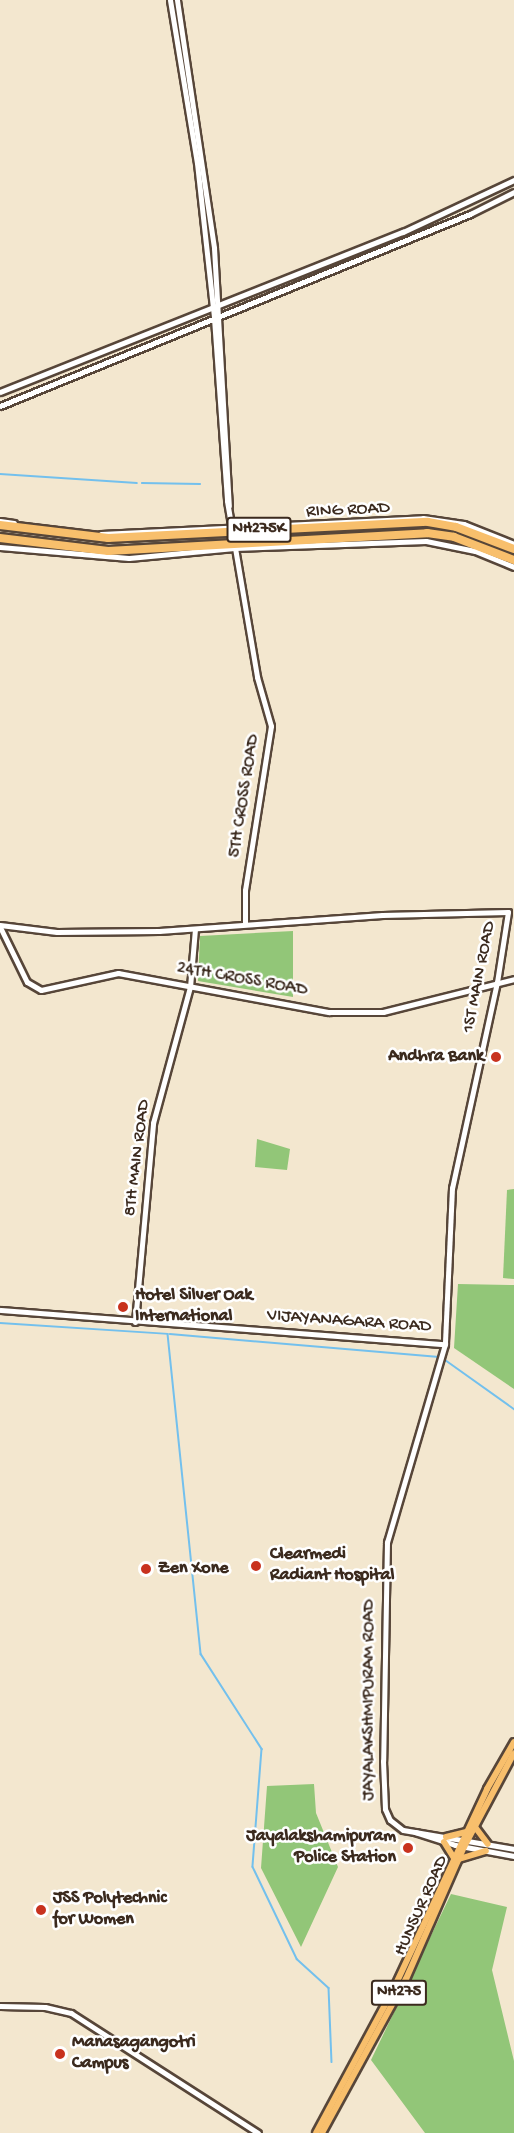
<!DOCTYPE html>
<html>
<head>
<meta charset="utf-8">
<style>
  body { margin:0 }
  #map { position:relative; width:514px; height:2133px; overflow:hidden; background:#f3e7cf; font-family:"Gochi Hand",sans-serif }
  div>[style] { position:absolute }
  .green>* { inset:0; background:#92c678 }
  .stream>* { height:1.5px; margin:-0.75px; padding:0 0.75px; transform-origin:0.75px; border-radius:0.75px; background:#73c0ed }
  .roads { filter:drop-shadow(2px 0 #574639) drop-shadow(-2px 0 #574639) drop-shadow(0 2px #574639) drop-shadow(0 -2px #574639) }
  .minor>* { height:5px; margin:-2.5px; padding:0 2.5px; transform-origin:2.5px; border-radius:2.5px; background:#fff }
  .major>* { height:6px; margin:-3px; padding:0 3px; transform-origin:3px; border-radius:3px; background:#f8bf6c }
  .highway>* { height:8px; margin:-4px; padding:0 4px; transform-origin:4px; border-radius:4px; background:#f8bf6c }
  .dots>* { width:16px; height:16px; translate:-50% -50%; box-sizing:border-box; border:3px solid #fff; border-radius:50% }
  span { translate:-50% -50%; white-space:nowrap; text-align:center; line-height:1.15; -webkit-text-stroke:5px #fff; paint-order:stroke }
  .shield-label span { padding:2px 4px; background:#fff; border:2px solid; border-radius:4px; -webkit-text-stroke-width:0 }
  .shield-label { font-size:16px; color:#3b2a1e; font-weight:700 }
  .street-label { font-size:18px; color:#3b2a1e }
  .poi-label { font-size:18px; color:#3b2a1e; font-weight:700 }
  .right { translate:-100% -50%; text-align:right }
  .left { translate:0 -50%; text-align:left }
</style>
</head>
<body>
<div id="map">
  <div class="green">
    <i style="clip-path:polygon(293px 931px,293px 997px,198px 981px,200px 936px)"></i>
    <i style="clip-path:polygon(257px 1139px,290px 1149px,287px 1170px,255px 1167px)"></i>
    <i style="clip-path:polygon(514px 1189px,514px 1279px,503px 1278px,507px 1190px)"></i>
    <i style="clip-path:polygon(458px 1284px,514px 1285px,514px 1389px,454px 1348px)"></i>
    <i style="clip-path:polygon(314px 1784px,316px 1813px,338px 1867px,301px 1947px,261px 1868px,267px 1786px)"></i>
    <i style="clip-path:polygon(451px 1894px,507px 1907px,492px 1970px,514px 2061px,514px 2133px,425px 2133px,371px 2060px)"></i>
  </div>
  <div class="stream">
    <i style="left:0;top:474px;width:137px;rotate:3.8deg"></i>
    <i style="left:142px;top:483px;width:58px;rotate:1deg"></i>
    <i style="left:0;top:1323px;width:168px;rotate:3.7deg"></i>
    <i style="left:168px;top:1334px;width:322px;rotate:84.1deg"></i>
    <i style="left:201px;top:1654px;width:113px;rotate:57.3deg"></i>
    <i style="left:262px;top:1749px;width:118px;rotate:94.4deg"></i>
    <i style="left:253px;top:1867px;width:102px;rotate:64.4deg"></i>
    <i style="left:297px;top:1959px;width:43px;rotate:42.2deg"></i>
    <i style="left:329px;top:1988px;width:74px;rotate:87.7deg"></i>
    <i style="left:170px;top:1334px;width:270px;rotate:4.9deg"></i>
    <i style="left:444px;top:1359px;width:86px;rotate:35.5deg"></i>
  </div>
  <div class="roads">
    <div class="minor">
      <i style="left:170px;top:0;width:165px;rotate:80.6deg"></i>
      <i style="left:197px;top:163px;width:156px;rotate:83.7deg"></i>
      <i style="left:214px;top:318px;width:183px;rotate:85.9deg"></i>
      <i style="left:227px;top:501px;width:179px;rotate:80.3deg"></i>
      <i style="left:257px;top:677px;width:51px;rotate:74.1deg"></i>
      <i style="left:271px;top:726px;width:166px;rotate:99deg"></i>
      <i style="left:245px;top:890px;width:33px;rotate:90deg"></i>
      <i style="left:177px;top:0;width:251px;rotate:81.5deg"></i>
      <i style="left:214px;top:248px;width:258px;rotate:86.7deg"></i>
      <i style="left:0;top:392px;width:434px;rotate:-21.7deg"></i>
      <i style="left:403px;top:232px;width:123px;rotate:-25.1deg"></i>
      <i style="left:0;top:406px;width:508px;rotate:-22.22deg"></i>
      <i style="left:470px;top:214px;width:49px;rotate:-26.6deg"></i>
      <i style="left:0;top:521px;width:14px;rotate:8deg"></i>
      <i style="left:101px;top:534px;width:322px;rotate:-2.8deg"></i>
      <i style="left:423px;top:518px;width:41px;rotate:8.3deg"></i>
      <i style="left:464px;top:524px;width:54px;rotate:21.8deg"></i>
      <i style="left:0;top:547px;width:129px;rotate:4.9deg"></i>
      <i style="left:129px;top:558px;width:106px;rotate:-5.4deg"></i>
      <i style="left:235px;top:548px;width:191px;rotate:-2.1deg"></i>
      <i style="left:426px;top:541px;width:50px;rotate:11.5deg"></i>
      <i style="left:475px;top:551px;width:42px;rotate:22.3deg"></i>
      <i style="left:0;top:925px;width:57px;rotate:7deg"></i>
      <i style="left:57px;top:932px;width:102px;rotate:-0.6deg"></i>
      <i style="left:159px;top:931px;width:224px;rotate:-4.1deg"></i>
      <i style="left:382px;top:915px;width:126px;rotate:-1.4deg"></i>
      <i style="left:508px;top:912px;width:71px;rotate:98.9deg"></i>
      <i style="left:497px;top:982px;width:211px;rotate:102.3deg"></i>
      <i style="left:452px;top:1188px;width:156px;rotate:92.6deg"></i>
      <i style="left:445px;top:1344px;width:206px;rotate:106.3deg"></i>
      <i style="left:387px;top:1542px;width:219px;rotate:91deg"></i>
      <i style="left:383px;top:1761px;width:48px;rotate:87.6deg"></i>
      <i style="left:385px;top:1809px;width:12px;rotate:66deg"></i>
      <i style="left:390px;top:1820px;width:16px;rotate:38deg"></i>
      <i style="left:403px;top:1830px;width:113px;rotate:9.7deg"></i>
      <i style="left:0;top:927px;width:61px;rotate:63.9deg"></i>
      <i style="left:27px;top:982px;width:16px;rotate:30deg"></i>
      <i style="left:41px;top:990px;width:79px;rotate:-12.4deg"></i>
      <i style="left:118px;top:973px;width:215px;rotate:10.5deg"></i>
      <i style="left:329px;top:1012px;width:54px"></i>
      <i style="left:383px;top:1012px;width:135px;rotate:-14.1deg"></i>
      <i style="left:0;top:1310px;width:446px;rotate:4.4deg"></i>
      <i style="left:135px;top:1322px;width:200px;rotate:-84.8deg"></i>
      <i style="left:153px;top:1123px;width:141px;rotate:-74.8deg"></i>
      <i style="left:190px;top:987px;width:58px;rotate:-85.1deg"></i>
      <i style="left:415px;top:1832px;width:42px;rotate:18deg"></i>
      <i style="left:455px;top:1845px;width:60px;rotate:10.6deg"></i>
      <i style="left:0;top:2006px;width:45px;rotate:1.3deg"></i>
      <i style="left:45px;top:2007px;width:27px;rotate:13deg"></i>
      <i style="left:71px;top:2013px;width:222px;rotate:32.7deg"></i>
    </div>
    <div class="major">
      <i style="left:475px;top:1827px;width:21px;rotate:53deg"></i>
      <i style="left:446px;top:1837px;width:21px;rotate:-14deg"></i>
      <i style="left:444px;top:1842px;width:19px;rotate:58deg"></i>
      <i style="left:459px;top:1859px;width:28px;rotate:-17deg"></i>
      <i style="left:316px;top:2133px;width:162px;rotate:-61.7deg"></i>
      <i style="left:393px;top:1990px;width:222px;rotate:-64.9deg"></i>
      <i style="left:487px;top:1789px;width:54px;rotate:-60.1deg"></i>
      <i style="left:322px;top:2133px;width:175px;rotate:-61.4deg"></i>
      <i style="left:406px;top:1979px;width:144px;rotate:-66.3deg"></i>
      <i style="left:464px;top:1847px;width:106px;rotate:-62deg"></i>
    </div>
    <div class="highway">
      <i style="left:0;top:525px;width:109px;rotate:6.9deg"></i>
      <i style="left:108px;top:538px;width:320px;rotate:-2.9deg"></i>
      <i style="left:428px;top:522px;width:28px;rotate:10deg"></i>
      <i style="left:456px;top:527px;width:62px;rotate:20.8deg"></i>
      <i style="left:0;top:538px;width:109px;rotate:6.9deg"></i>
      <i style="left:108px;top:551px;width:320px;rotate:-3.2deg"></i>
      <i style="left:427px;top:533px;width:27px;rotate:8deg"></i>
      <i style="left:454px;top:537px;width:64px;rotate:21deg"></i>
    </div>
  </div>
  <div class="dots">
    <i style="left:496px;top:1057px;background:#c8321e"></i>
    <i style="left:123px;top:1307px;background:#c8321e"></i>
    <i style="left:256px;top:1566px;background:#c8321e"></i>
    <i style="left:146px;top:1569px;background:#c8321e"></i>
    <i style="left:408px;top:1848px;background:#c8321e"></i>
    <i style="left:41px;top:1910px;background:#c8321e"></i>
    <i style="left:60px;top:2054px;background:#c8321e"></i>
  </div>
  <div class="shield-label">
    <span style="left:259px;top:530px">NH275K</span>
    <span style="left:399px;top:1993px">NH275</span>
  </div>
  <div class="street-label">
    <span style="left:348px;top:511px;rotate:-3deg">RING ROAD</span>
    <span style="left:245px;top:796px;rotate:-81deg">5TH CROSS ROAD</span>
    <span style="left:480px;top:977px;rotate:-79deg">1ST MAIN ROAD</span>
    <span style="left:242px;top:980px;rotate:10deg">24TH CROSS ROAD</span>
    <span style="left:138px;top:1158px;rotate:-83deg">8TH MAIN ROAD</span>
    <span style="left:349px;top:1322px;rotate:4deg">VIJAYANAGARA ROAD</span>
    <span style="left:370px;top:1700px;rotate:-90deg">JAYALAKSHMIPURAM ROAD</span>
    <span style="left:422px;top:1906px;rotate:-66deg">HUNSUR ROAD</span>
  </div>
  <div class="poi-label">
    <span class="right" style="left:484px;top:1057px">Andhra Bank</span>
    <span class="left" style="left:135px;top:1307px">Hotel Silver Oak<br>International</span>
    <span class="left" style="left:270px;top:1566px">Clearmedi<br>Radiant Hospital</span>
    <span class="left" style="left:158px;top:1569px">Zen Xone</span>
    <span class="right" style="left:396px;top:1848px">Jayalakshamipuram<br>Police Station</span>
    <span class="left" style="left:53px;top:1910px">JSS Polytechnic<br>for Women</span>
    <span class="left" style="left:72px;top:2054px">Manasagangotri<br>Campus</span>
  </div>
</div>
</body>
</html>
